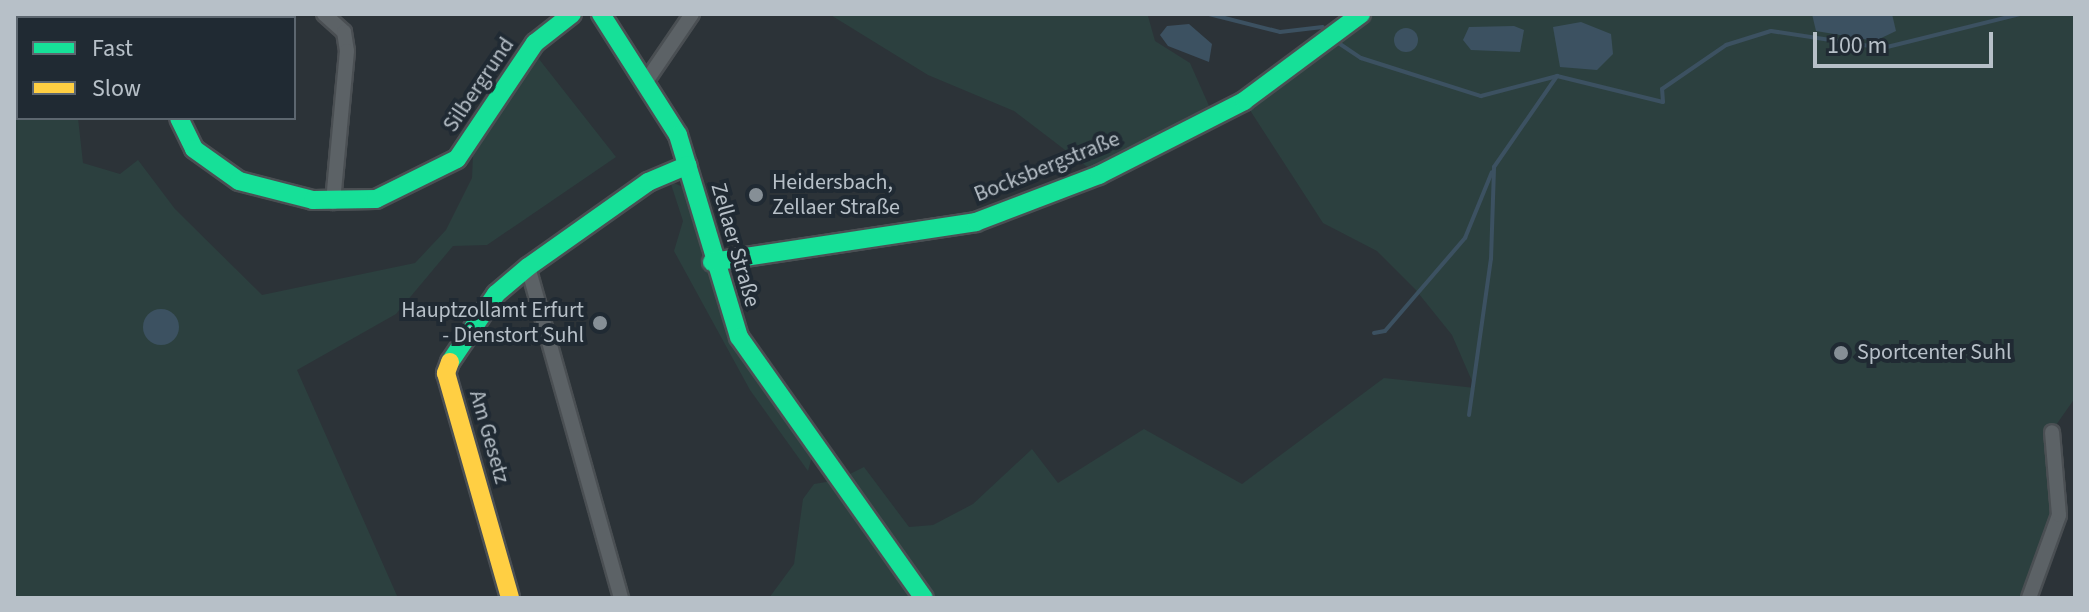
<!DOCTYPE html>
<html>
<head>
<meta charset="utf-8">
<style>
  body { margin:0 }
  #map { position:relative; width:2089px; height:612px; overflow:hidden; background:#2c3338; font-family:"Source Sans 3",sans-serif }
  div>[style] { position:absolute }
  .green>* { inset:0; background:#2c403f }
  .water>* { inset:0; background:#3c5161 }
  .round { border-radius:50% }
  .stream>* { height:4px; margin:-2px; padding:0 2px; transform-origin:2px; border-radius:2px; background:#3c5161 }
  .roads { filter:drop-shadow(2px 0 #4a4f53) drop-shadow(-2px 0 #4a4f53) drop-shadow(0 2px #4a4f53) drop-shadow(0 -2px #4a4f53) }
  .street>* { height:14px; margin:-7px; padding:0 7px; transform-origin:7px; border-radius:7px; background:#5c6266 }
  .fast>* { height:18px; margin:-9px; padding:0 9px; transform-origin:9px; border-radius:9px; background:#16e098 }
  .slow>* { height:18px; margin:-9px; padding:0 9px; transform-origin:9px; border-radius:9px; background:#ffcf43 }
  .dots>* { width:22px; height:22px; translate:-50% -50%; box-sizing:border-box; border:4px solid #202a33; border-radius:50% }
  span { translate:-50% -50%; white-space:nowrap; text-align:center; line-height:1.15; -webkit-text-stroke:8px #202a33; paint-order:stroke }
  .street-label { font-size:22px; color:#b7c0c8 }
  .poi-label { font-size:22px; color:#b7c0c8 }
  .left { translate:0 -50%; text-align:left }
  .right { translate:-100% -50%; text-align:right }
  .frame { position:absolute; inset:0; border:16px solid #b7c0c8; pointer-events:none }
  .legend { position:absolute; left:16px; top:16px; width:280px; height:104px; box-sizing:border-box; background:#202a33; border:2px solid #5c666f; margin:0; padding:10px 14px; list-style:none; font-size:24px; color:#b7c0c8 }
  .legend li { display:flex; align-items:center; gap:16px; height:40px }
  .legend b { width:40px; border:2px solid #5c666f }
  .scale { position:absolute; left:1813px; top:32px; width:180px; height:36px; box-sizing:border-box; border:4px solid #b7c0c8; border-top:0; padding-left:10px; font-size:24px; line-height:28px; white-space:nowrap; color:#b7c0c8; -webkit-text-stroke:6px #202a33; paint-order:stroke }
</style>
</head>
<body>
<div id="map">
  <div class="green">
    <i style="clip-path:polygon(14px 14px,27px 18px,18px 18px,18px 118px,78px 118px,83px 163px,120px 174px,138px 160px,175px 209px,262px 295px,415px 263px,446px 230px,472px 178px,473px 155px,535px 54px,616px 157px,487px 245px,453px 246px,396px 314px,297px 370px,398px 598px,14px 598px)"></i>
    <i style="clip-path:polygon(829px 14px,1148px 16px,1155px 41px,1190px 63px,1210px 108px,1090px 169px,1014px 111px,928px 75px)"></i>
    <i style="clip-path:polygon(1361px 14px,2075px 14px,2075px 398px,2049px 435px,2059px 515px,2028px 598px,931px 598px,844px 477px,864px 467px,909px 527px,933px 525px,973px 504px,1032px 449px,1058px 483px,1144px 429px,1242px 484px,1384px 378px,1475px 388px,1452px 335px,1415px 289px,1377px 251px,1323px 223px,1244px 101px)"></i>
    <i style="clip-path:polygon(670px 181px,689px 190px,709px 271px,813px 453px,808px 471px,750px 390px,674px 251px,683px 221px)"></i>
    <i style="clip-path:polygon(832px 481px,915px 598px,769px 598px,794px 564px,803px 499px,814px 484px)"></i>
  </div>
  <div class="water">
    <i style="clip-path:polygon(1812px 14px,1892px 14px,1896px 31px,1875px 41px,1816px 31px)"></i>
    <i style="clip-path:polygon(1581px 22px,1611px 34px,1613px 54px,1597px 70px,1560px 67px,1553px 27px)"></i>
    <i style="clip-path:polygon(1189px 24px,1212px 44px,1209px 62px,1168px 46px,1160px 35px,1167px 26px)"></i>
    <i style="clip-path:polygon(1514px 26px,1524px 30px,1520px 52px,1471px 50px,1463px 40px,1469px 27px)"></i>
    <i class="round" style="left:1394px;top:28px;width:24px;height:24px"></i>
    <i class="round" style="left:143px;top:309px;width:36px;height:36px"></i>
  </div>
  <div class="stream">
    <i style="left:1209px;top:14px;width:73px;rotate:14.2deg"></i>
    <i style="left:1280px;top:32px;width:43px;rotate:-6.6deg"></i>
    <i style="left:1337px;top:42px;width:29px;rotate:34deg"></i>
    <i style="left:1361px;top:58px;width:126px;rotate:17.6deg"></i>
    <i style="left:1481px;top:96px;width:79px;rotate:-14.7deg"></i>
    <i style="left:1557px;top:76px;width:109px;rotate:13.8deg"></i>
    <i style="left:1663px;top:102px;width:13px;rotate:-94deg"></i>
    <i style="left:1662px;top:89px;width:78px;rotate:-34.5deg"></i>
    <i style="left:1726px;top:45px;width:47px;rotate:-17.3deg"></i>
    <i style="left:1771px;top:31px;width:113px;rotate:8.6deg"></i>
    <i style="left:1883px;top:48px;width:141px;rotate:-13.9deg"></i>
    <i style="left:1374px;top:333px;width:11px;rotate:-10deg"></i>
    <i style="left:1385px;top:331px;width:123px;rotate:-49.3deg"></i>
    <i style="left:1465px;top:238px;width:71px;rotate:-67.8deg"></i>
    <i style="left:1469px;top:415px;width:158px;rotate:-82deg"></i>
    <i style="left:1491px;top:259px;width:92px;rotate:-88.1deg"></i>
    <i style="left:1494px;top:167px;width:111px;rotate:-55.3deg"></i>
  </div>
  <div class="roads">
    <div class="street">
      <i style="left:324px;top:14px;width:27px;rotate:42deg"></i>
      <i style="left:344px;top:32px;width:19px;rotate:81deg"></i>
      <i style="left:347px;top:51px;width:152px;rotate:95.3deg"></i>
      <i style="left:228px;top:18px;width:6px;rotate:-45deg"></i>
      <i style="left:647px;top:80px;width:80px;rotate:-55.7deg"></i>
      <i style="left:528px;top:267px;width:344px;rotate:74.3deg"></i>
      <i style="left:2029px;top:598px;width:88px;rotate:-70.1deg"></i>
      <i style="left:2059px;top:515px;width:83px;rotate:-94.8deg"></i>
    </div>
    <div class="fast">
      <i style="left:601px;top:14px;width:143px;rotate:57.5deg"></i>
      <i style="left:678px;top:135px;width:211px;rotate:73.2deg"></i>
      <i style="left:739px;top:337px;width:320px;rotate:54.7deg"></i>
      <i style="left:179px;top:118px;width:34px;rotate:64deg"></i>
      <i style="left:194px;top:149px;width:55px;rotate:35.4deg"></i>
      <i style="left:239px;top:181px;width:76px;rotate:14.4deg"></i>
      <i style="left:313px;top:200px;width:63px;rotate:-0.9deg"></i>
      <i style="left:376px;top:199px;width:90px;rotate:-26.3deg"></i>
      <i style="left:457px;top:159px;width:140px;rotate:-56.1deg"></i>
      <i style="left:535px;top:43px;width:47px;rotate:-38.1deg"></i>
      <i style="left:712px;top:262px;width:267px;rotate:-8.6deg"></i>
      <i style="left:976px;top:222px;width:132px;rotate:-20.9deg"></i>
      <i style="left:1099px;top:175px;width:163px;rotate:-27deg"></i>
      <i style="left:1244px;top:101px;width:146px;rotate:-36.6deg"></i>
      <i style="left:450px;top:362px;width:82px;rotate:-55.9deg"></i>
      <i style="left:496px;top:294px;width:42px;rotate:-40.2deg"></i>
      <i style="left:528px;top:267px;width:147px;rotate:-35.3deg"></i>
      <i style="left:648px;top:182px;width:43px;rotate:-23deg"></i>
    </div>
    <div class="slow">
      <i style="left:450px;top:362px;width:12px;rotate:110deg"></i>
      <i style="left:446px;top:373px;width:234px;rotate:74.1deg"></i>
    </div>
  </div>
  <div class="dots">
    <i style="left:756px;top:195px;background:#868f96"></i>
    <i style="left:600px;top:323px;background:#868f96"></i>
    <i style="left:1841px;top:353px;background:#868f96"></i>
  </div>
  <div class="street-label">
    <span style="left:479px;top:85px;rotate:-56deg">Silbergrund</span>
    <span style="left:1047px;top:167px;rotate:-22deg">Bocksbergstraße</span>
    <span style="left:735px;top:245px;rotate:74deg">Zellaer Straße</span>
    <span style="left:489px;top:437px;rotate:74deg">Am Gesetz</span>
  </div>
  <div class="poi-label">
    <span class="left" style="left:772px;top:195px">Heidersbach,<br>Zellaer Straße</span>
    <span class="right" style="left:584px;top:323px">Hauptzollamt Erfurt<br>- Dienstort Suhl</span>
    <span class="left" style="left:1857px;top:353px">Sportcenter Suhl</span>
  </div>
  <div class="frame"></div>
  <ul class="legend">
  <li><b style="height:10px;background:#16e098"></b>Fast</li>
  <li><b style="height:10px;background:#ffcf43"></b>Slow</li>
  </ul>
  <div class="scale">100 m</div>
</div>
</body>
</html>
